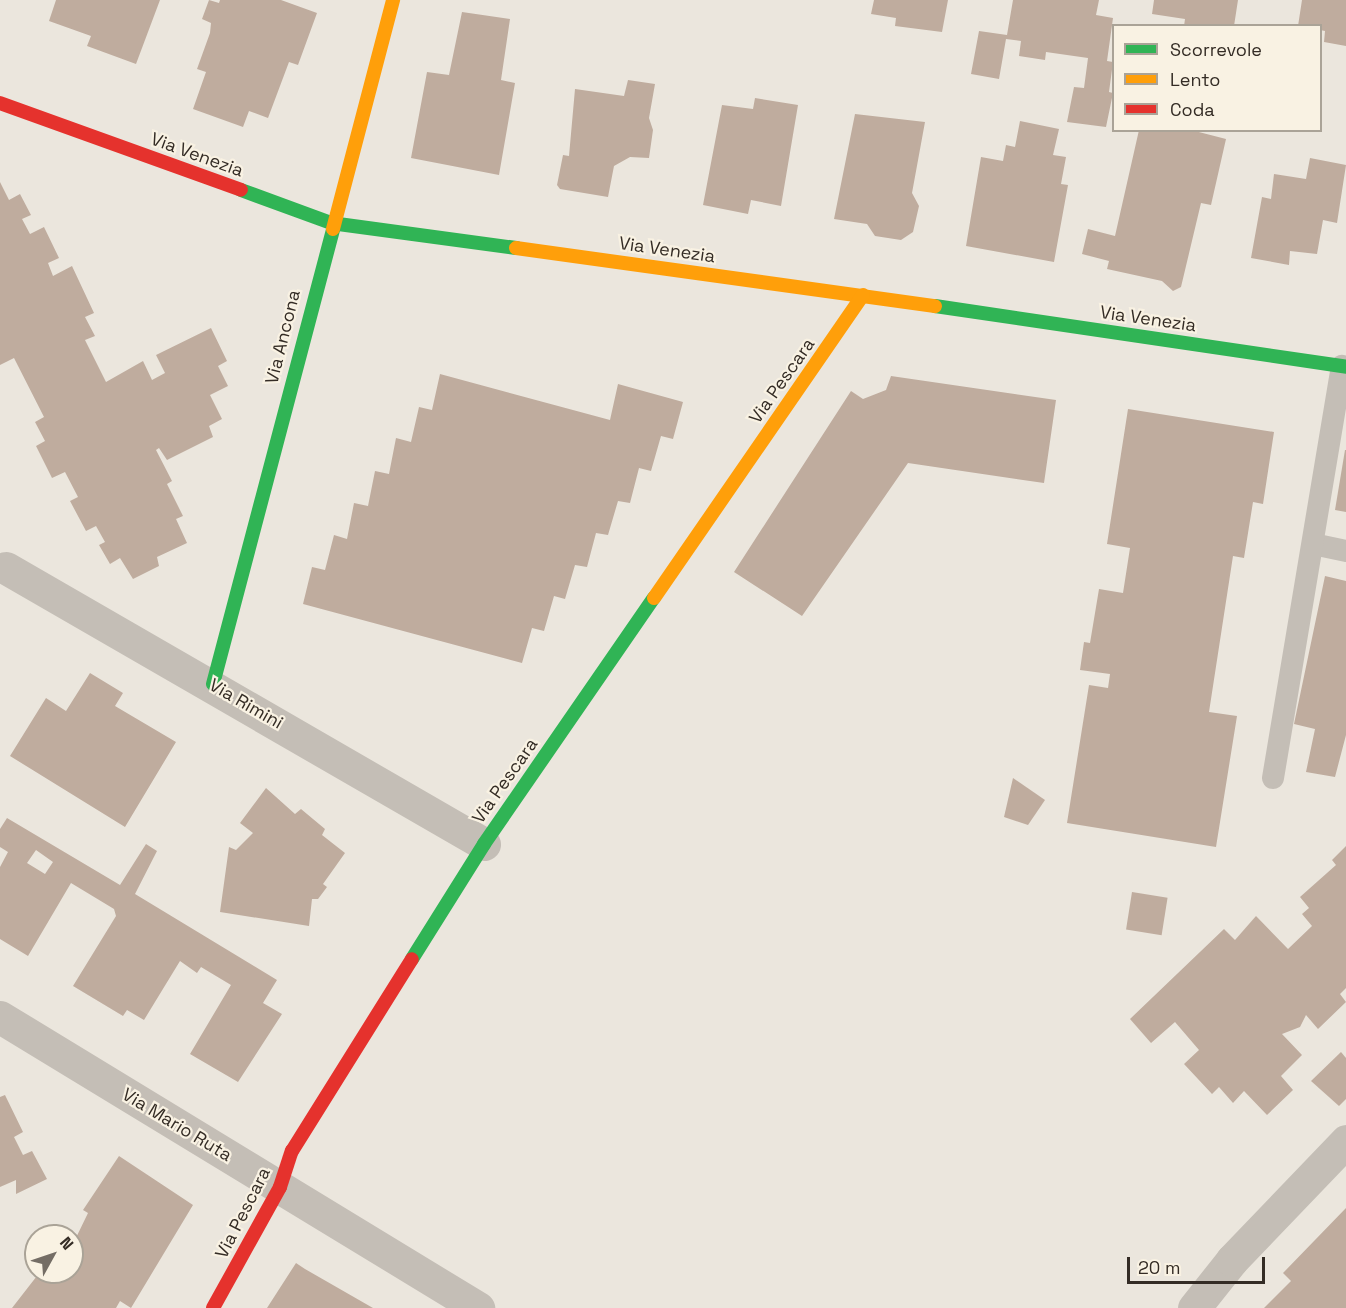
<!DOCTYPE html>
<html>
<head>
<meta charset="utf-8">
<style>
  body { margin:0 }
  #map { position:relative; width:1346px; height:1308px; overflow:hidden; background:#ebe6dd; font-family:"Space Grotesk",sans-serif }
  div>[style] { position:absolute }
  .building>* { inset:0; background:#bfac9e; transform-origin:0 0 }
  .lane>* { height:22px; margin:-11px; padding:0 11px; transform-origin:11px; border-radius:11px; background:#c4beb6 }
  .street>* { height:33px; margin:-16.5px; padding:0 16.5px; transform-origin:16.5px; border-radius:16.5px; background:#c4beb6 }
  .fast>* { height:14px; margin:-7px; padding:0 7px; transform-origin:7px; border-radius:7px; background:#30b455 }
  .slow>* { height:14px; margin:-7px; padding:0 7px; transform-origin:7px; border-radius:7px; background:#ff9f0a }
  .jam>* { height:14px; margin:-7px; padding:0 7px; transform-origin:7px; border-radius:7px; background:#e5322d }
  span { translate:-50% -50%; white-space:nowrap; text-align:center; line-height:1.15; -webkit-text-stroke:4.5px #f9f2e3; paint-order:stroke }
  .street-label { font-size:18px; color:#342c25 }
  .legend { position:absolute; left:1112px; top:24px; width:210px; height:108px; box-sizing:border-box; background:#f9f2e3; border:2px solid #aaa397; margin:0; padding:8px 10px; list-style:none; font-size:18px; color:#342c25 }
  .legend li { display:flex; align-items:center; gap:12px; height:30px }
  .legend b { width:30px; border:2px solid #aaa397 }
  .north { position:absolute; left:24px; top:1224px; width:60px; height:60px; box-sizing:border-box; background:#f9f2e3; border:2px solid #aaa397; border-radius:50%; rotate:50deg; font-size:16px; font-weight:700; line-height:24px; text-align:center; color:#342c25 }
  .north::after { content:''; display:block; margin:auto; width:21px; height:27px; background:#746d65; clip-path:polygon(50% 0,100% 100%,50% 72%,0 100%) }
  .scale { position:absolute; left:1127px; top:1257px; width:138px; height:27px; box-sizing:border-box; border:3px solid #342c25; border-top:0; padding-left:8px; font-size:18px; line-height:21px; white-space:nowrap; color:#342c25; -webkit-text-stroke:4px #f9f2e3; paint-order:stroke }
</style>
</head>
<body>
<div id="map">
  <div class="building">
    <i style="clip-path:polygon(56px 0,160px 0,136px 64px,87px 46px,91px 36px,49px 21px)"></i>
    <i style="clip-path:polygon(209px 0,219px 3px,220px 0,281px 0,317px 13px,298px 65px,289px 62px,268px 118px,249px 111px,243px 127px,193px 109px,206px 72px,197px 69px,210px 33px,211px 23px,202px 19px)"></i>
    <i style="clip-path:polygon(874px 0,948px 0,942px 32px,895px 26px,896px 18px,871px 14px)"></i>
    <i style="clip-path:polygon(1013px 0,1099px 0,1096px 15px,1113px 18px,1107px 61px,1113px 62px,1109px 92px,1113px 93px,1106px 127px,1067px 122px,1074px 87px,1084px 88px,1088px 58px,1046px 52px,1045px 60px,1019px 56px,1021px 41px,1006px 39px,999px 79px,971px 74px,979px 31px,1007px 35px)"></i>
    <i style="clip-path:polygon(1154px 0,1238px 0,1234px 26px,1184px 26px,1185px 19px,1152px 14px)"></i>
    <i style="clip-path:polygon(1302px 0,1346px 0,1346px 46px,1324px 42px,1325px 31px,1320px 30px,1320px 26px,1298px 26px)"></i>
    <i style="clip-path:polygon(462px 12px,510px 19px,501px 80px,515px 83px,499px 175px,411px 158px,427px 72px,449px 75px)"></i>
    <i style="clip-path:polygon(628px 80px,655px 84px,649px 118px,653px 130px,649px 158px,630px 157px,614px 166px,608px 197px,560px 189px,557px 185px,563px 155px,569px 156px,575px 89px,624px 96px)"></i>
    <i style="clip-path:polygon(755px 98px,798px 105px,781px 206px,751px 200px,748px 214px,703px 205px,722px 105px,753px 109px)"></i>
    <i style="clip-path:polygon(855px 114px,925px 122px,912px 193px,919px 206px,913px 232px,901px 240px,875px 236px,867px 224px,834px 219px)"></i>
    <i style="clip-path:polygon(1020px 121px,1059px 129px,1053px 155px,1066px 157px,1061px 184px,1068px 185px,1054px 262px,966px 246px,981px 157px,1003px 161px,1006px 145px,1015px 147px)"></i>
    <i style="clip-path:polygon(1139px 130px,1191px 130px,1226px 139px,1211px 205px,1201px 203px,1181px 287px,1173px 291px,1162px 281px,1107px 269px,1109px 261px,1082px 254px,1088px 229px,1115px 236px)"></i>
    <i style="clip-path:polygon(1310px 158px,1346px 165px,1337px 223px,1323px 220px,1317px 254px,1290px 251px,1289px 265px,1251px 258px,1262px 197px,1271px 199px,1274px 174px,1306px 179px)"></i>
    <i style="clip-path:polygon(0 182px,9px 200px,20px 194px,31px 215px,22px 219px,30px 234px,44px 227px,59px 258px,48px 263px,53px 276px,72px 266px,94px 313px,85px 317px,95px 336px,85px 340px,106px 382px,143px 361px,152px 380px,165px 373px,156px 355px,211px 328px,227px 361px,218px 366px,228px 386px,210px 395px,222px 419px,209px 426px,213px 437px,167px 460px,159px 448px,156px 450px,172px 481px,167px 484px,183px 516px,176px 519px,187px 543px,157px 557px,159px 566px,133px 579px,120px 558px,110px 564px,99px 545px,105px 542px,96px 526px,86px 531px,70px 501px,78px 497px,65px 472px,52px 478px,36px 446px,45px 441px,35px 422px,44px 417px,14px 358px,0 365px)"></i>
    <i style="clip-path:polygon(440px 374px,610px 420px,618px 384px,683px 402px,673px 439px,661px 436px,651px 471px,639px 468px,630px 503px,618px 501px,608px 535px,596px 533px,587px 567px,575px 565px,565px 599px,554px 596px,544px 631px,532px 628px,522px 663px,303px 604px,312px 567px,325px 570px,334px 535px,347px 539px,354px 503px,368px 506px,375px 471px,389px 474px,396px 438px,411px 442px,419px 407px,432px 410px)"></i>
    <i style="clip-path:polygon(891px 376px,1056px 400px,1044px 483px,908px 463px,802px 616px,734px 572px,851px 391px,863px 399px,886px 390px)"></i>
    <i style="clip-path:polygon(1128px 409px,1274px 432px,1263px 504px,1253px 502px,1244px 558px,1233px 556px,1209px 712px,1237px 716px,1216px 847px,1067px 823px,1089px 685px,1108px 688px,1110px 674px,1080px 670px,1084px 642px,1090px 643px,1099px 589px,1123px 593px,1130px 548px,1107px 544px)"></i>
    <i style="clip-path:polygon(1345px 450px,1346px 450px,1346px 512px,1335px 510px)"></i>
    <i style="clip-path:polygon(1325px 576px,1346px 581px,1346px 735px,1335px 777px,1306px 772px,1315px 729px,1294px 724px)"></i>
    <i style="clip-path:polygon(90px 673px,123px 693px,115px 706px,176px 742px,125px 827px,10px 756px,46px 698px,66px 711px)"></i>
    <i style="clip-path:polygon(1013px 778px,1045px 800px,1028px 825px,1004px 817px)"></i>
    <i style="clip-path:polygon(266px 788px,295px 814px,301px 809px,325px 829px,322px 835px,345px 853px,323px 884px,327px 887px,318px 899px,312px 899px,309px 926px,220px 912px,229px 847px,236px 850px,253px 833px,240px 823px)"></i>
    <i style="clip-path:polygon(evenodd,7px 818px,120px 885px,146px 844px,157px 851px,135px 894px,277px 980px,263px 1003px,282px 1014px,238px 1082px,190px 1054px,231px 985px,201px 967px,197px 973px,180px 961px,144px 1020px,127px 1010px,123px 1016px,73px 986px,116px 916px,114px 909px,71px 883px,28px 956px,0 939px,0 867px,8px 852px,0 847px,0 829px,7px 818px,36px 850px,53px 862px,45px 874px,27px 863px,36px 850px)"></i>
    <i style="clip-path:polygon(1346px 846px,1346px 988px,1340px 994px,1346px 1002px,1318px 1029px,1306px 1015px,1300px 1027px,1282px 1034px,1302px 1055px,1281px 1076px,1293px 1090px,1267px 1115px,1244px 1091px,1233px 1103px,1219px 1087px,1212px 1094px,1184px 1064px,1199px 1050px,1175px 1022px,1151px 1043px,1130px 1019px,1224px 929px,1235px 940px,1256px 916px,1288px 949px,1312px 926px,1302px 914px,1309px 908px,1300px 897px,1336px 865px,1332px 860px)"></i>
    <i style="left:1132px;top:892px;width:36px;height:38px;rotate:9deg"></i>
    <i style="clip-path:polygon(1341px 1052px,1346px 1058px,1346px 1099px,1339px 1106px,1311px 1081px)"></i>
    <i style="clip-path:polygon(5px 1095px,23px 1132px,14px 1137px,23px 1155px,32px 1151px,47px 1179px,16px 1194px,16px 1180px,0 1187px,0 1097px)"></i>
    <i style="clip-path:polygon(119px 1156px,193px 1205px,131px 1308px,120px 1301px,116px 1308px,12px 1308px,40px 1272px,72px 1272px,72px 1246px,88px 1213px,83px 1210px)"></i>
    <i style="clip-path:polygon(1346px 1208px,1346px 1308px,1264px 1308px,1291px 1281px,1283px 1273px)"></i>
    <i style="clip-path:polygon(296px 1263px,305px 1269px,373px 1308px,267px 1308px)"></i>
  </div>
  <div class="lane">
    <i style="left:1313px;top:544px;width:34px;rotate:12deg"></i>
    <i style="left:1273px;top:778px;width:418px;rotate:-80.5deg"></i>
  </div>
  <div class="street">
    <i style="left:6px;top:568px;width:552px;rotate:30deg"></i>
    <i style="left:0;top:1017px;width:560px;rotate:31.33deg"></i>
    <i style="left:1194px;top:1308px;width:61px;rotate:-51.6deg"></i>
    <i style="left:1232px;top:1260px;width:165px;rotate:-46.2deg"></i>
  </div>
  <div class="fast">
    <i style="left:241px;top:190px;width:96px;rotate:20.1deg"></i>
    <i style="left:331px;top:223px;width:187px;rotate:7.7deg"></i>
    <i style="left:935px;top:306px;width:416px;rotate:8.4deg"></i>
    <i style="left:213px;top:684px;width:471px;rotate:-75.2deg"></i>
    <i style="left:412px;top:959px;width:136px;rotate:-57.9deg"></i>
    <i style="left:484px;top:844px;width:299px;rotate:-55.4deg"></i>
  </div>
  <div class="slow">
    <i style="left:333px;top:229px;width:237px;rotate:-75.3deg"></i>
    <i style="left:516px;top:248px;width:423px;rotate:7.9deg"></i>
    <i style="left:654px;top:598px;width:368px;rotate:-55.4deg"></i>
  </div>
  <div class="jam">
    <i style="left:0;top:103px;width:256px;rotate:19.8deg"></i>
    <i style="left:213px;top:1308px;width:138px;rotate:-61deg"></i>
    <i style="left:280px;top:1187px;width:38px;rotate:-72deg"></i>
    <i style="left:292px;top:1151px;width:226px;rotate:-58deg"></i>
  </div>
  <div class="street-label">
    <span style="left:197px;top:155px;rotate:20deg">Via Venezia</span>
    <span style="left:667px;top:250px;rotate:8deg">Via Venezia</span>
    <span style="left:1148px;top:319px;rotate:8deg">Via Venezia</span>
    <span style="left:283px;top:337px;rotate:-76deg">Via Ancona</span>
    <span style="left:782px;top:381px;rotate:-55deg">Via Pescara</span>
    <span style="left:246px;top:704px;rotate:30deg">Via Rimini</span>
    <span style="left:505px;top:781px;rotate:-55deg">Via Pescara</span>
    <span style="left:177px;top:1125px;rotate:31deg">Via Mario Ruta</span>
    <span style="left:243px;top:1213px;rotate:-63deg">Via Pescara</span>
  </div>
  <ul class="legend">
  <li><b style="height:8px;background:#30b455"></b>Scorrevole</li>
  <li><b style="height:8px;background:#ff9f0a"></b>Lento</li>
  <li><b style="height:8px;background:#e5322d"></b>Coda</li>
  </ul>
  <div class="north">N</div>
  <div class="scale">20 m</div>
</div>
</body>
</html>
